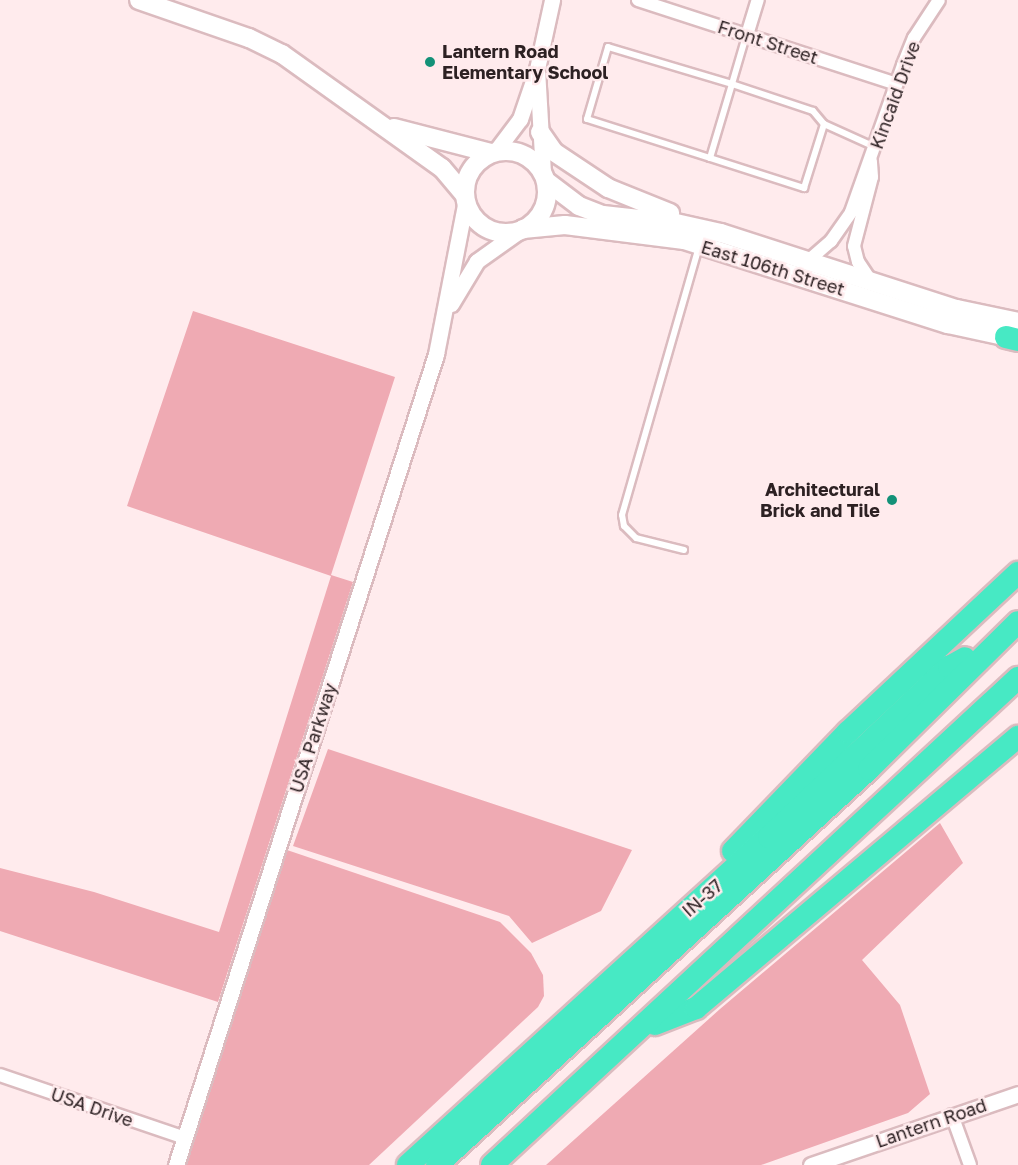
<!DOCTYPE html>
<html>
<head>
<meta charset="utf-8">
<style>
  body { margin:0 }
  #map { position:relative; width:1018px; height:1165px; overflow:hidden; background:#ffebed; font-family:"Golos Text",sans-serif }
  div>[style] { position:absolute }
  .green>* { inset:0; background:#efaab3 }
  .roads { filter:drop-shadow(2px 0 #dbbbbf) drop-shadow(-2px 0 #dbbbbf) drop-shadow(0 2px #dbbbbf) drop-shadow(0 -2px #dbbbbf) }
  .service>* { height:6px; margin:-3px; padding:0 3px; transform-origin:3px; border-radius:3px; background:#fff }
  .minor>* { height:12px; margin:-6px; padding:0 6px; transform-origin:6px; border-radius:6px; background:#fff }
  .tertiary>* { height:15px; margin:-7.5px; padding:0 7.5px; transform-origin:7.5px; border-radius:7.5px; background:#fff }
  .secondary>* { height:18px; margin:-9px; padding:0 9px; transform-origin:9px; border-radius:9px; background:#fff }
  .secondary>.ring { margin:-9px; padding:0; box-sizing:content-box; background:none; border:18px solid #fff; border-radius:50% }
  .motorway>* { height:22px; margin:-11px; padding:0 11px; transform-origin:11px; border-radius:11px; background:#47e9c4 }
  .dots>* { width:16px; height:16px; translate:-50% -50%; box-sizing:border-box; border:3px solid #ffebed; border-radius:50% }
  span { translate:-50% -50%; white-space:nowrap; text-align:center; line-height:1.15; -webkit-text-stroke:5px #ffebed; paint-order:stroke }
  .street-label { font-size:18px; color:#2d2123 }
  .poi-label { font-size:18px; color:#2d2123; font-weight:700 }
  .left { translate:0 -50%; text-align:left }
  .right { translate:-100% -50%; text-align:right }
</style>
</head>
<body>
<div id="map">
  <div class="green">
    <i style="clip-path:polygon(193px 311px,395px 377px,331px 575px,353px 582px,218px 1002px,0 931px,0 868px,94px 892px,219px 932px,331px 576px,127px 506px)"></i>
    <i style="clip-path:polygon(328px 749px,632px 850px,601px 911px,532px 943px,509px 916px,293px 846px)"></i>
    <i style="clip-path:polygon(940px 823px,963px 863px,862px 960px,900px 1005px,930px 1094px,908px 1113px,761px 1165px,546px 1165px,720px 1009px)"></i>
    <i style="clip-path:polygon(287px 850px,500px 922px,531px 953px,543px 975px,544px 996px,538px 1007px,369px 1165px,186px 1165px)"></i>
  </div>
  <div class="roads">
    <div class="service">
      <i style="left:746px;top:36px;width:50px;rotate:106.3deg"></i>
      <i style="left:732px;top:84px;width:77px;rotate:106.6deg"></i>
      <i style="left:710px;top:158px;width:129px;rotate:-162.4deg"></i>
      <i style="left:587px;top:119px;width:75px;rotate:-73.7deg"></i>
      <i style="left:608px;top:47px;width:129px;rotate:16.6deg"></i>
      <i style="left:732px;top:84px;width:85px;rotate:18.4deg"></i>
      <i style="left:813px;top:111px;width:17px;rotate:50deg"></i>
      <i style="left:824px;top:124px;width:56px;rotate:24.3deg"></i>
      <i style="left:710px;top:158px;width:99px;rotate:17.7deg"></i>
      <i style="left:804px;top:188px;width:67px;rotate:-72.6deg"></i>
      <i style="left:684px;top:550px;width:49px;rotate:-166deg"></i>
      <i style="left:636px;top:538px;width:17px;rotate:-135deg"></i>
      <i style="left:624px;top:526px;width:11px;rotate:-100deg"></i>
      <i style="left:622px;top:515px;width:279px;rotate:-74deg"></i>
    </div>
    <div class="minor">
      <i style="left:638px;top:0;width:272px;rotate:18deg"></i>
      <i style="left:747px;top:35px;width:37px;rotate:-73deg"></i>
      <i style="left:809px;top:260px;width:29px;rotate:-41deg"></i>
      <i style="left:831px;top:241px;width:35px;rotate:-55deg"></i>
      <i style="left:851px;top:212px;width:156px;rotate:-70.5deg"></i>
      <i style="left:903px;top:65px;width:29px;rotate:-68deg"></i>
      <i style="left:914px;top:38px;width:45px;rotate:-56.7deg"></i>
      <i style="left:871px;top:281px;width:23px;rotate:-124deg"></i>
      <i style="left:858px;top:262px;width:16px;rotate:-104deg"></i>
      <i style="left:854px;top:246px;width:71px;rotate:-75.4deg"></i>
      <i style="left:872px;top:177px;width:16px;rotate:-94deg"></i>
      <i style="left:0;top:1075px;width:195px;rotate:18.8deg"></i>
      <i style="left:952px;top:1115px;width:53px;rotate:70.2deg"></i>
    </div>
    <div class="tertiary">
      <i style="left:495px;top:152px;width:41px;rotate:-52.9deg"></i>
      <i style="left:520px;top:119px;width:50px;rotate:-71.2deg"></i>
      <i style="left:543px;top:173px;width:104px;rotate:-93.3deg"></i>
      <i style="left:537px;top:69px;width:71px;rotate:-77.7deg"></i>
      <i style="left:451px;top:304px;width:50px;rotate:-58.8deg"></i>
      <i style="left:477px;top:261px;width:52px;rotate:-35.5deg"></i>
      <i style="left:176px;top:1165px;width:852px;rotate:-72.22deg"></i>
      <i style="left:436px;top:354px;width:157px;rotate:-79deg"></i>
      <i style="left:811px;top:1165px;width:219px;rotate:-18.9deg"></i>
    </div>
    <div class="secondary">
      <i style="left:139px;top:0;width:116px;rotate:19.1deg"></i>
      <i style="left:249px;top:38px;width:37px;rotate:26deg"></i>
      <i style="left:282px;top:54px;width:196px;rotate:35.5deg"></i>
      <i style="left:442px;top:168px;width:35px;rotate:50deg"></i>
      <i style="left:394px;top:128px;width:100px;rotate:14.5deg"></i>
      <i style="left:540px;top:132px;width:24px;rotate:55deg"></i>
      <i style="left:554px;top:152px;width:65px;rotate:33.7deg"></i>
      <i style="left:608px;top:188px;width:67px;rotate:22deg"></i>
      <i class="ring" style="left:465px;top:151px;width:64px;height:64px"></i>
      <i style="left:546px;top:181px;width:41px;rotate:37.1deg"></i>
      <i style="left:579px;top:206px;width:26px;rotate:21deg"></i>
      <i style="left:603px;top:215px;width:73px;rotate:6.3deg"></i>
      <i style="left:676px;top:223px;width:46px;rotate:12.5deg"></i>
      <i style="left:721px;top:233px;width:248px;rotate:17.9deg"></i>
      <i style="left:957px;top:309px;width:62px;rotate:12deg"></i>
      <i style="left:523px;top:229px;width:42px;rotate:-5.4deg"></i>
      <i style="left:565px;top:225px;width:120px;rotate:7.2deg"></i>
      <i style="left:684px;top:240px;width:277px;rotate:17.7deg"></i>
      <i style="left:948px;top:324px;width:72px;rotate:12.1deg"></i>
    </div>
    <div class="motorway">
      <i style="left:1006px;top:337px;width:12px;rotate:14deg"></i>
      <i style="left:733px;top:851px;width:165px;rotate:-46deg"></i>
      <i style="left:848px;top:732px;width:233px;rotate:-43.1deg"></i>
      <i style="left:655px;top:1024px;width:44px;rotate:-21.3deg"></i>
      <i style="left:696px;top:1008px;width:421px;rotate:-40.1deg"></i>
      <i style="left:408px;top:1165px;width:488px;rotate:-42.3deg"></i>
      <i style="left:769px;top:837px;width:248px;rotate:-43.4deg"></i>
      <i style="left:949px;top:667px;width:18px;rotate:-29deg"></i>
      <i style="left:437px;top:1165px;width:586px;rotate:-42.51deg"></i>
      <i style="left:869px;top:769px;width:209px;rotate:-44.6deg"></i>
      <i style="left:492px;top:1165px;width:717px;rotate:-42.8deg"></i>
    </div>
  </div>
  <div class="dots">
    <i style="left:430px;top:62px;background:#139178"></i>
    <i style="left:892px;top:500px;background:#139178"></i>
  </div>
  <div class="street-label">
    <span style="left:768px;top:42px;rotate:18deg">Front Street</span>
    <span style="left:895px;top:95px;rotate:-70deg">Kincaid Drive</span>
    <span style="left:773px;top:268px;rotate:17deg">East 106th Street</span>
    <span style="left:313px;top:738px;rotate:-72deg">USA Parkway</span>
    <span style="left:702px;top:898px;rotate:-41deg">IN-37</span>
    <span style="left:92px;top:1107px;rotate:19deg">USA Drive</span>
    <span style="left:931px;top:1123px;rotate:-19deg">Lantern Road</span>
  </div>
  <div class="poi-label">
    <span class="left" style="left:442px;top:62px">Lantern Road<br>Elementary School</span>
    <span class="right" style="left:880px;top:500px">Architectural<br>Brick and Tile</span>
  </div>
</div>
</body>
</html>
